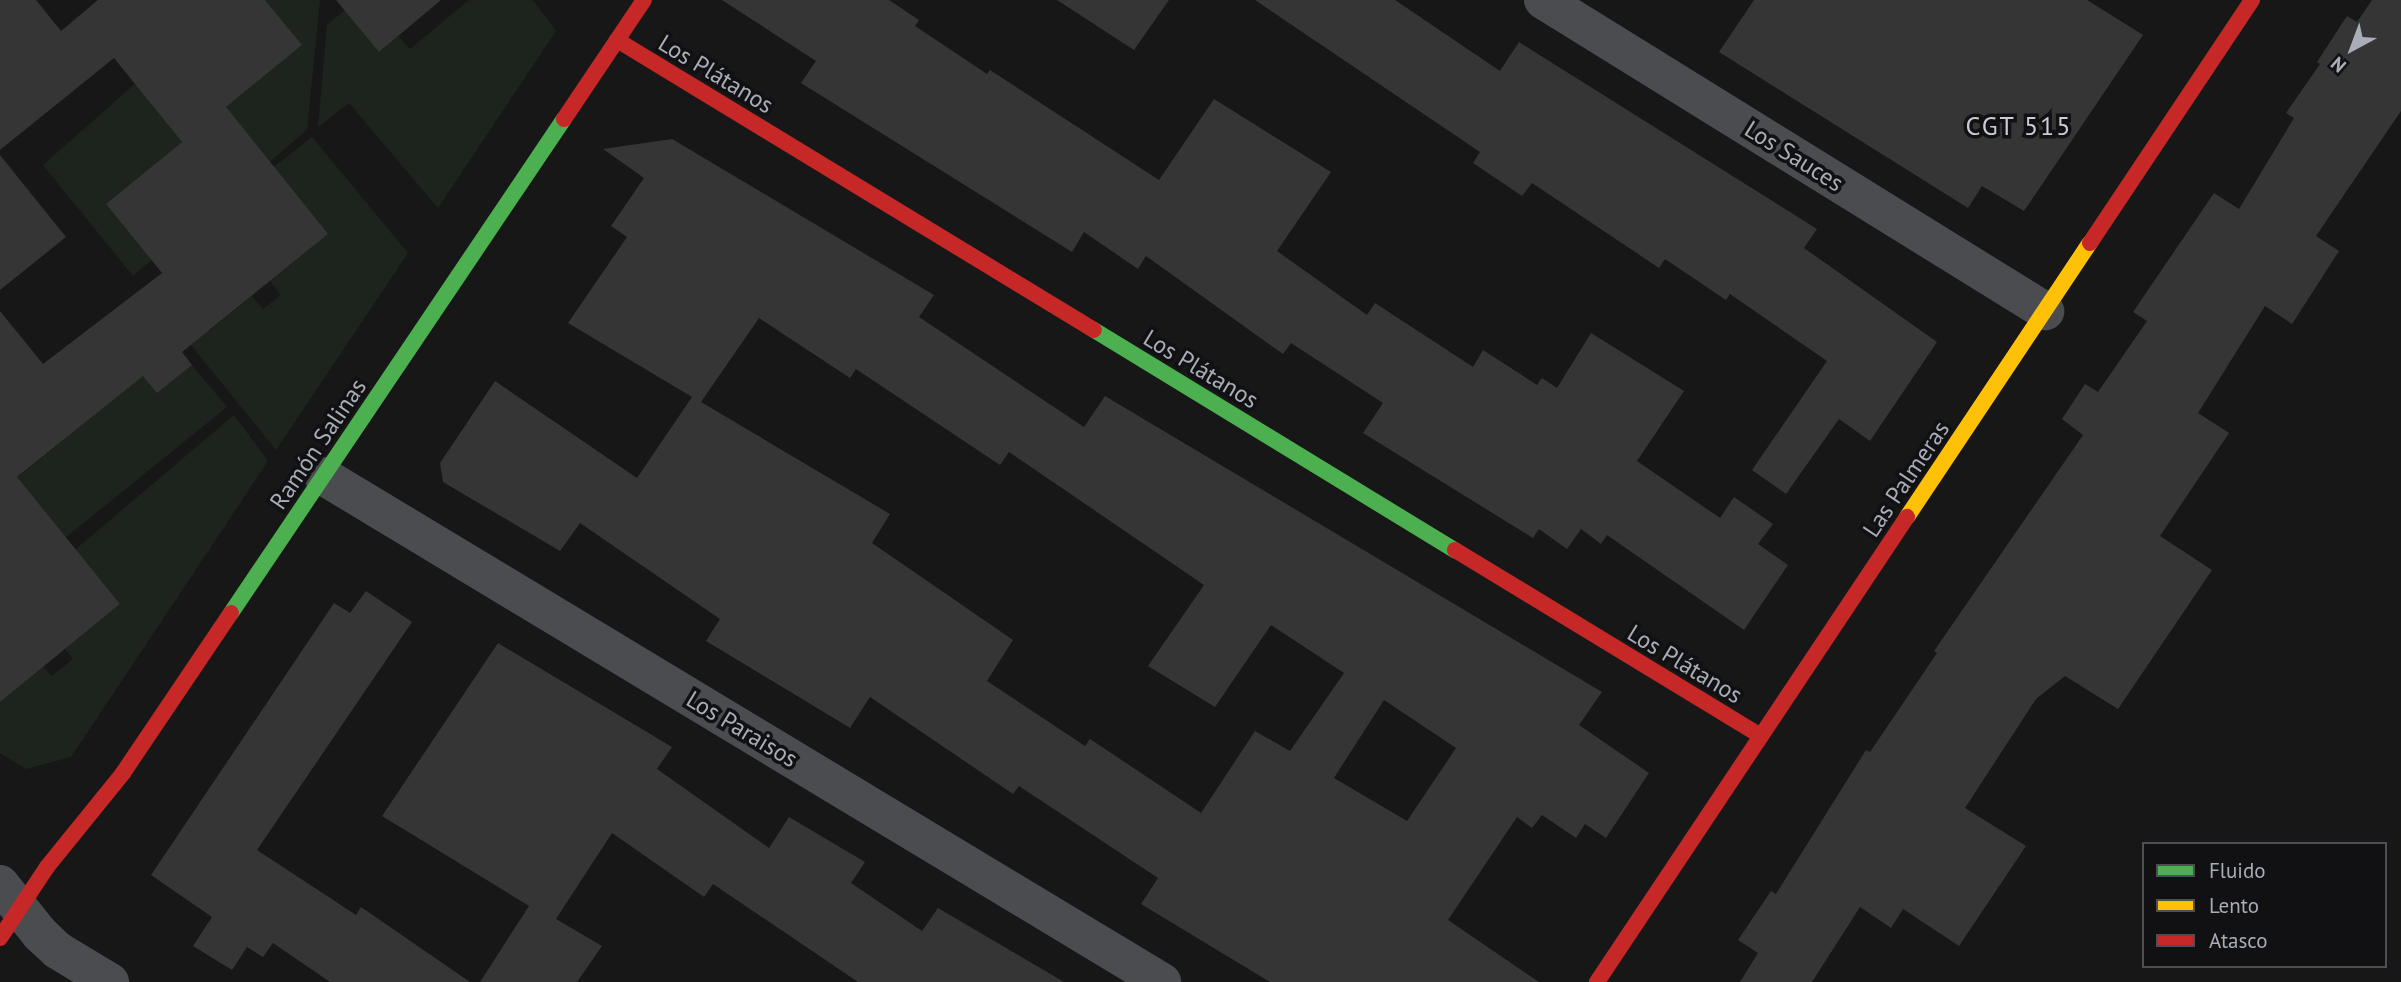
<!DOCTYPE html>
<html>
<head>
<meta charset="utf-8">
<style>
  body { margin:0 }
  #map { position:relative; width:2401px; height:982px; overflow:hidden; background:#171717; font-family:"PT Sans",sans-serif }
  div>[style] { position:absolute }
  .green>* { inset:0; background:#1d241e }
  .building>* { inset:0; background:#353536 }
  .street>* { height:38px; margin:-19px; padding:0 19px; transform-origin:19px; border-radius:19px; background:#4b4c50 }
  .fast>* { height:16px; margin:-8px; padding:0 8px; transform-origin:8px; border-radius:8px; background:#4caf50 }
  .slow>* { height:16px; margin:-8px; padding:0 8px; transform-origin:8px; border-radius:8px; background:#ffc107 }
  .jam>* { height:16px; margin:-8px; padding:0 8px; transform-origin:8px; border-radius:8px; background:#c62828 }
  span { translate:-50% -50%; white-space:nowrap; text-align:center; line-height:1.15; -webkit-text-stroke:7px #111113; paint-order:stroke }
  .street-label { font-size:24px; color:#a8adb8 }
  .neighbourhood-label { font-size:26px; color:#c9ccd4; letter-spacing:2px }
  .legend { position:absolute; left:2142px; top:842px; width:245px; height:126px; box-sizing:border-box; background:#111113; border:2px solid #4d4f55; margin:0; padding:9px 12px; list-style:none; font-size:21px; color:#a8adb8 }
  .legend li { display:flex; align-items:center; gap:14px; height:35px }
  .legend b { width:35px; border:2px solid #4d4f55 }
  .north { position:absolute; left:2317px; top:14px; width:70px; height:70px; -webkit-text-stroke:5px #111113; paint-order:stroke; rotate:221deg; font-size:19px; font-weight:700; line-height:28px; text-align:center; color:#a8adb8 }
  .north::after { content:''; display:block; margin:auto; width:24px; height:32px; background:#a8adb8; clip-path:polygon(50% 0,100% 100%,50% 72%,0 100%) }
</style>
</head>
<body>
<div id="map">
  <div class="green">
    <i style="clip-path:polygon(265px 0,320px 0,307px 130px,251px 178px,226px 107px,302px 45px)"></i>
    <i style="clip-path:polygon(469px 0,533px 0,556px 31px,438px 208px,349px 103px,318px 127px,327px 25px,345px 10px,379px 52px,398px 36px,410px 49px)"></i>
    <i style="clip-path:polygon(154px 67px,149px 101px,182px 142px,106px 204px,140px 246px,170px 244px,133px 276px,43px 165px)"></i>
    <i style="clip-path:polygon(312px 137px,408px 253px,276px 450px,147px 291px,175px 290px,209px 331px,252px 296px,263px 309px,281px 295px,270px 281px,328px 234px,255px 182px)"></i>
    <i style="clip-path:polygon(99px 321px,158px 392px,192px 365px,227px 407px,65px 538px,17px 478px,93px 416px,60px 374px)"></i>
    <i style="clip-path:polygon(234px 415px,268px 461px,71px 757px,26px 769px,0 753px,0 701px,43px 667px,52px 676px,73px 659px,65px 649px,120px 604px,86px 563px,56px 566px)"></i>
  </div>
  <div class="building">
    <i style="clip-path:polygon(0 0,36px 0,61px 31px,98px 0,265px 0,302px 45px,226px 107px,328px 234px,182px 352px,192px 365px,157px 393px,143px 376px,17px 477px,120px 604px,0 702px,0 311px,43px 364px,162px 273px,106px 204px,182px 142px,114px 58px,0 150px)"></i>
    <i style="clip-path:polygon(336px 0,441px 0,379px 52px)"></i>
    <i style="clip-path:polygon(722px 0,889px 0,919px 20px,915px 26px,987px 74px,990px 70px,1159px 180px,1214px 99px,1331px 172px,1277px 251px,1367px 315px,1375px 303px,1473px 367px,1483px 350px,1537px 385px,1542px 378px,1557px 388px,1591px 333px,1684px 391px,1637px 461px,1720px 518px,1734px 497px,1773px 524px,1758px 544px,1788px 565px,1744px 630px,1607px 535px,1601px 544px,1581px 529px,1567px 549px,1539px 529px,1533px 538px,1363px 433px,1383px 403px,1291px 343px,1283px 354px,1146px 256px,1138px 269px,1084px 232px,1072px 252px,801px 83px,816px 61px)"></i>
    <i style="clip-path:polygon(1057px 0,1169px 0,1134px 50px)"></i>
    <i style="clip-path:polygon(1255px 0,1395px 0,1500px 71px,1519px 42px,1817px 229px,1804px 248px,1937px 342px,1870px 441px,1839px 419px,1786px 494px,1752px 470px,1827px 361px,1730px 294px,1726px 300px,1665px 259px,1659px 268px,1532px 183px,1522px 196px,1473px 163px,1480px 152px)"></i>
    <i style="clip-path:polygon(1754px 0,2087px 0,2143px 35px,2024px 211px,1982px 186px,1968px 208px,1719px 52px)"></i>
    <i style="clip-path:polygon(2372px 0,2401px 0,2401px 111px,2316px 236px,2339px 251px,2292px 324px,2265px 306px,2198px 413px,2229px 433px,2160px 536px,2212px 570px,2118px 709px,2065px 676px,2036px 699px,1965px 808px,2026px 846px,1959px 946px,1903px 909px,1891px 928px,1860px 907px,1812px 982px,1740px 982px,1758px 953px,1738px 940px,1771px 891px,1776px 894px,1866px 750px,1870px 752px,1937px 653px,1934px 651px,2083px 435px,2062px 419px,2085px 384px,2098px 392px,2147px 321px,2133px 312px,2214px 193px,2239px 209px,2294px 118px,2286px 113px,2320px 64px,2317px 62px,2347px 16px,2357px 22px)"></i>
    <i style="clip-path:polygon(evenodd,672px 139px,934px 295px,919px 317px,1084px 427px,1105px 396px,1602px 692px,1579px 725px,1649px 773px,1606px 838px,1585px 824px,1576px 838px,1542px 815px,1532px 828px,1517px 817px,1448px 920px,1539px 982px,1270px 982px,1141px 904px,1158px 878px,1019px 786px,1013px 794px,870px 697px,850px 728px,832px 717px,706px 641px,720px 619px,580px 523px,560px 551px,443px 482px,440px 463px,495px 381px,637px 478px,692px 397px,568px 323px,627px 237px,611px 226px,644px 178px,603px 149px,672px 139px,759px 318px,850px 378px,856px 369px,1000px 465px,1009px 452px,1204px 585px,1148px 666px,1215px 707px,1271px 625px,1344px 673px,1290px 751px,1255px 731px,1201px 813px,1090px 739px,1085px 746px,987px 681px,1013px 640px,872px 543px,890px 514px,701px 402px,759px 318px,672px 139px,1384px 700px,1456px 748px,1407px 821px,1334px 778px,1384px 700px)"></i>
    <i style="clip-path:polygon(0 155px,66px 237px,0 290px)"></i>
    <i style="clip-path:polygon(366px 591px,412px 622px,257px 850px,356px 915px,361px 907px,470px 982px,330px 982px,273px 943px,263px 957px,247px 947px,232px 970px,193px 946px,212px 917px,151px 875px,334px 603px,350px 613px)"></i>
    <i style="clip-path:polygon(498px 643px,672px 747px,657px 769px,769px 848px,789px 817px,865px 862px,851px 883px,922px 931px,938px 908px,1064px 982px,858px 982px,713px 884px,704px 897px,612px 833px,556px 919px,602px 946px,577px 982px,480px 982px,529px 906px,382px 816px)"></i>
  </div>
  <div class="street">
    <i style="left:1543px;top:0;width:591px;rotate:31.78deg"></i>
    <i style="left:323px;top:476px;width:980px;rotate:31.09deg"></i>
    <i style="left:0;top:884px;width:64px;rotate:51.3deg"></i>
    <i style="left:40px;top:934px;width:23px;rotate:43deg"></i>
    <i style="left:57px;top:950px;width:62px;rotate:31.1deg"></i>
  </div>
  <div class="fast">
    <i style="left:1094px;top:330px;width:423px;rotate:31.4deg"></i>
    <i style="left:231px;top:613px;width:596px;rotate:-56.02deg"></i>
  </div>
  <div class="slow">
    <i style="left:1907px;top:517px;width:329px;rotate:-56.3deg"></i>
  </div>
  <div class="jam">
    <i style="left:617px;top:40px;width:558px;rotate:31.3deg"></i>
    <i style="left:564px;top:119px;width:143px;rotate:-56.1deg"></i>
    <i style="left:2090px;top:243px;width:292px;rotate:-56.3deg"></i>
    <i style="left:1455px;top:550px;width:358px;rotate:31.3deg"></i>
    <i style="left:0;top:938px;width:85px;rotate:-56.5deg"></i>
    <i style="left:47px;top:867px;width:121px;rotate:-51deg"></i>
    <i style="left:123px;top:773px;width:193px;rotate:-56deg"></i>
    <i style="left:1597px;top:982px;width:559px;rotate:-56.31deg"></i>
  </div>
  <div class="street-label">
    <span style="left:716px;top:74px;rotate:31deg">Los Plátanos</span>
    <span style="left:1794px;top:156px;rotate:32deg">Los Sauces</span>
    <span style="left:1201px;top:369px;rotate:31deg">Los Plátanos</span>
    <span style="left:318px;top:444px;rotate:-56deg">Ramón Salinas</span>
    <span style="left:1906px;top:479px;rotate:-56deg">Las Palmeras</span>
    <span style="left:1685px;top:664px;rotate:31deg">Los Plátanos</span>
    <span style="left:742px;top:729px;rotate:31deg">Los Paraisos</span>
  </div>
  <div class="neighbourhood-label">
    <span style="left:2019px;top:126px">CGT 515</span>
  </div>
  <ul class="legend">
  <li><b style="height:9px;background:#4caf50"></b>Fluido</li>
  <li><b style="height:9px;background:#ffc107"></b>Lento</li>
  <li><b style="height:9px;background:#c62828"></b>Atasco</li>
  </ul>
  <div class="north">N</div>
</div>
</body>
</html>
